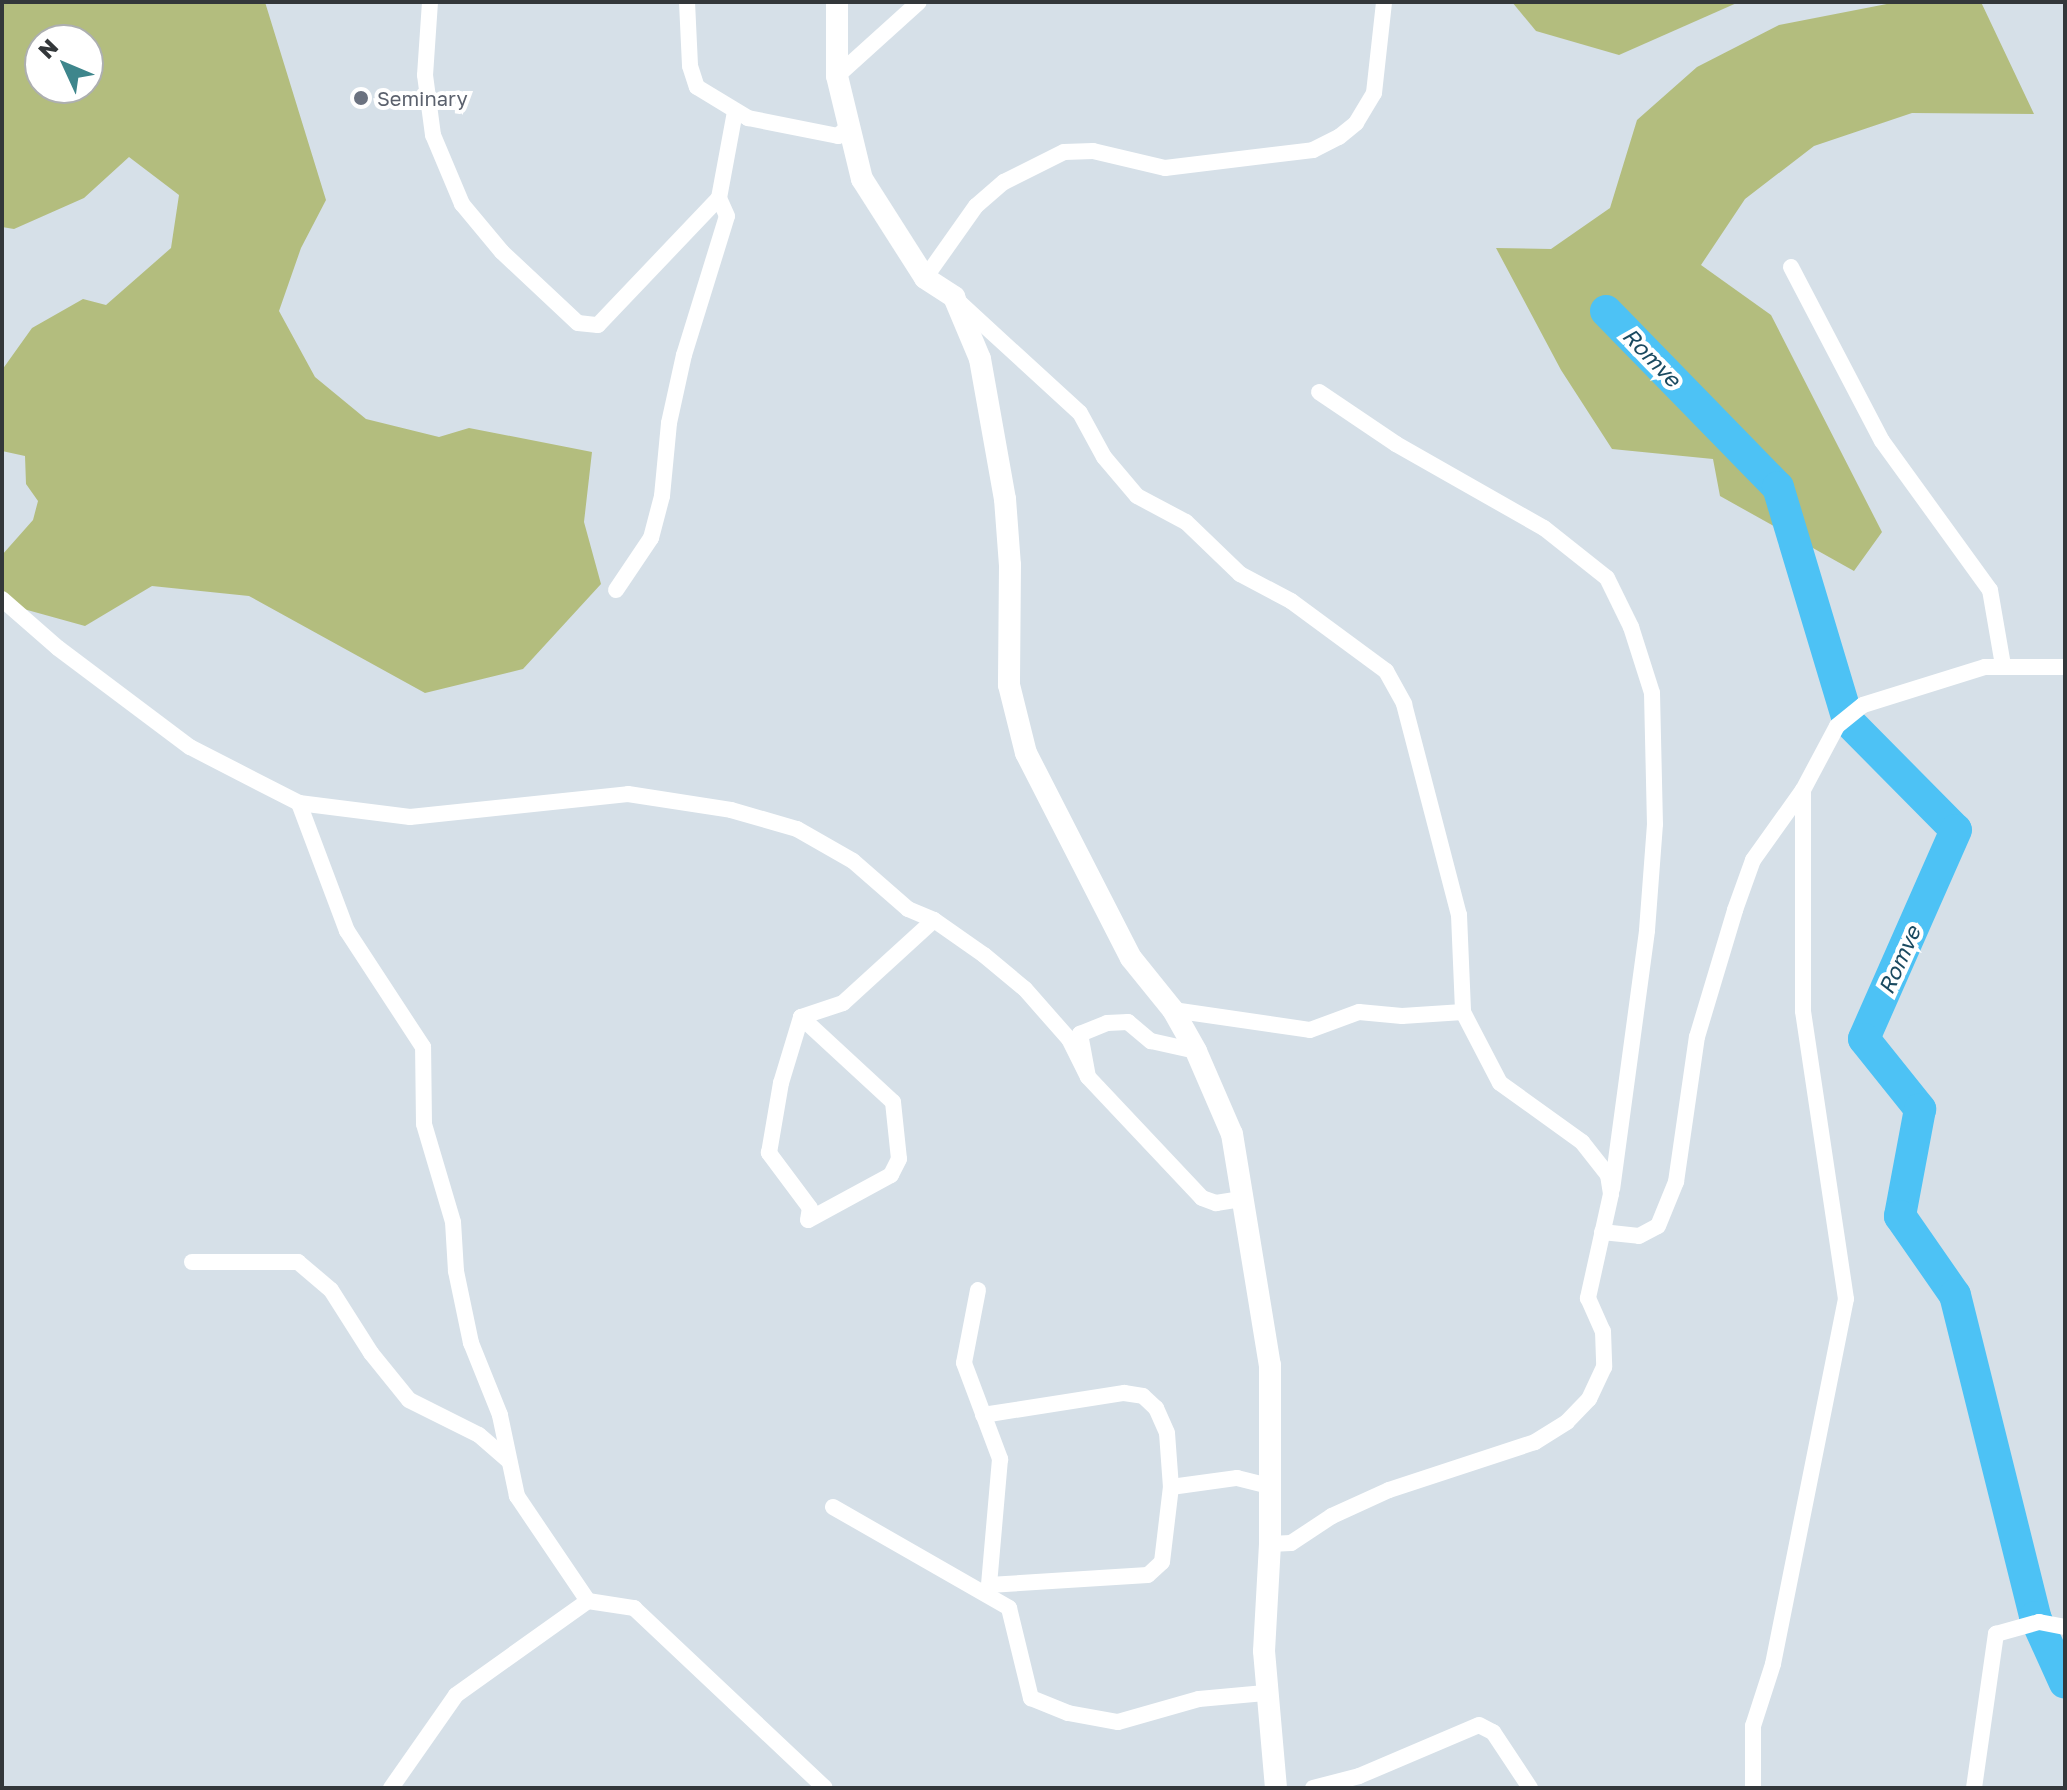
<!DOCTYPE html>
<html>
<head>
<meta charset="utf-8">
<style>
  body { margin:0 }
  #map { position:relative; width:2067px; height:1790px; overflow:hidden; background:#d6e0e8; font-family:"Golos Text",sans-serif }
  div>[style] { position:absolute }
  .green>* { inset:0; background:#b3bd7e }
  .river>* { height:32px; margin:-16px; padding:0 16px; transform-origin:16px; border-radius:16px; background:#4dc2f5 }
  .minor>* { height:16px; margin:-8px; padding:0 8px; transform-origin:8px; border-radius:8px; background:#fff }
  .secondary>* { height:22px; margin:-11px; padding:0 11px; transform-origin:11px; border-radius:11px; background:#fff }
  .dots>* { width:22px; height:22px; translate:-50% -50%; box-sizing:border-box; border:4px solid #fff; border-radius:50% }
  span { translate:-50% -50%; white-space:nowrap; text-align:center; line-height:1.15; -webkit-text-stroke:8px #fff; paint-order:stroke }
  .worship-label { font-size:20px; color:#5b616d }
  .left { translate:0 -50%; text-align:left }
  .water-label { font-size:22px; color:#1a4a60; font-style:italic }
  .frame { position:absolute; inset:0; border:4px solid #33373a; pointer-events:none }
  .north { position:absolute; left:24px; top:24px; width:80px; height:80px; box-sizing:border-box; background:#fff; border:2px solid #adafb0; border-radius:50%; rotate:314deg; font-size:22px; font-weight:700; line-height:32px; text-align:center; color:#33373a }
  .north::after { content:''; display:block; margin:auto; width:28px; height:36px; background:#3e868c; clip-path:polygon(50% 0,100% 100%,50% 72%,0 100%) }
</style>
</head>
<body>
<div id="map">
  <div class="green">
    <i style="clip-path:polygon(evenodd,2px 2px,265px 2px,326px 200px,301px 248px,279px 311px,315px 377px,366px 419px,439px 437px,469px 428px,592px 452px,584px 522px,601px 584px,523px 669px,425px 693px,249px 596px,152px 586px,85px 626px,2px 603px,2px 555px,33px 520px,38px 501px,26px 484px,25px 456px,2px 451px,2px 370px,32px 328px,83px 299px,106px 305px,171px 248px,179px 195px,129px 157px,84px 198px,14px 229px,2px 227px,2px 2px,40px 40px,88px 40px,88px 88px,40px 88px,40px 40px)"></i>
    <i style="clip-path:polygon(1512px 2px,1739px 2px,1619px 55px,1536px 31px)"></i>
    <i style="clip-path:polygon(1897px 2px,1981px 2px,2034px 114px,1912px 113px,1814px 146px,1745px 199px,1701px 265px,1771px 315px,1882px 532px,1854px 571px,1720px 496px,1713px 459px,1612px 449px,1561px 370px,1496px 248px,1551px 249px,1610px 208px,1637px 120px,1697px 67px,1779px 25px)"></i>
  </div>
  <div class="river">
    <i style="left:1606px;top:311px;width:246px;rotate:45.7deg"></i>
    <i style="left:1778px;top:487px;width:244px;rotate:73.3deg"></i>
    <i style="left:1848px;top:721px;width:153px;rotate:45.3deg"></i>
    <i style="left:1956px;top:830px;width:228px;rotate:113.8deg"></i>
    <i style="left:1864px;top:1039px;width:90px;rotate:51.3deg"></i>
    <i style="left:1920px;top:1109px;width:109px;rotate:100.6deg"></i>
    <i style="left:1900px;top:1216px;width:96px;rotate:55.2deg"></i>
    <i style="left:1955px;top:1295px;width:332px;rotate:76deg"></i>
    <i style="left:2035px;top:1617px;width:72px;rotate:65.6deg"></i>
  </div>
  <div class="minor">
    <i style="left:430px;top:2px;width:73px;rotate:93.9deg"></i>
    <i style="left:425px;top:75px;width:61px;rotate:82.4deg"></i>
    <i style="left:433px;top:135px;width:75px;rotate:67.2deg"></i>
    <i style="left:462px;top:204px;width:62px;rotate:50.2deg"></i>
    <i style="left:502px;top:252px;width:104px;rotate:43.1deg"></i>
    <i style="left:578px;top:323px;width:20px;rotate:6deg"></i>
    <i style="left:598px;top:325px;width:175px;rotate:-46.4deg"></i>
    <i style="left:687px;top:2px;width:64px;rotate:87.3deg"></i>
    <i style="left:690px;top:66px;width:22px;rotate:72deg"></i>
    <i style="left:697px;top:87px;width:60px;rotate:31.3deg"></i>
    <i style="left:748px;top:118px;width:92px;rotate:11.3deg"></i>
    <i style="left:838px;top:136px;width:13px;rotate:-42deg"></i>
    <i style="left:837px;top:76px;width:110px;rotate:-42.1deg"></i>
    <i style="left:1791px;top:267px;width:196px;rotate:62.4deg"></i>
    <i style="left:1882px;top:441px;width:184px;rotate:54.1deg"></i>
    <i style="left:1990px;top:590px;width:76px;rotate:80.2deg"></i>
    <i style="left:925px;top:278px;width:88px;rotate:-54.7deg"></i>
    <i style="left:976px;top:206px;width:37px;rotate:-41deg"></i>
    <i style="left:1004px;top:182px;width:67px;rotate:-26.6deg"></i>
    <i style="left:1064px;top:152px;width:29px;rotate:-2deg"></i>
    <i style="left:1093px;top:151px;width:74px;rotate:13.3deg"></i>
    <i style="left:1165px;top:168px;width:149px;rotate:-6.9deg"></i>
    <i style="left:1313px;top:150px;width:29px;rotate:-27deg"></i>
    <i style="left:1339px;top:137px;width:22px;rotate:-39deg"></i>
    <i style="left:1356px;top:123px;width:35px;rotate:-59deg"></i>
    <i style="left:1374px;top:93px;width:92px;rotate:-83.7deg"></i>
    <i style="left:961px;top:304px;width:161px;rotate:42.5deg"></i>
    <i style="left:1080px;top:413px;width:50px;rotate:61.4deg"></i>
    <i style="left:1104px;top:457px;width:51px;rotate:49.8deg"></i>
    <i style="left:1137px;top:496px;width:55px;rotate:28deg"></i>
    <i style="left:1186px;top:522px;width:75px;rotate:43.9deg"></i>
    <i style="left:1240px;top:574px;width:58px;rotate:27.9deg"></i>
    <i style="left:1291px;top:601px;width:118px;rotate:36.4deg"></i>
    <i style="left:1386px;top:671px;width:38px;rotate:61deg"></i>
    <i style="left:1404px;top:704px;width:218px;rotate:75.4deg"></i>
    <i style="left:1459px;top:915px;width:97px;rotate:87.6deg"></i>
    <i style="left:1463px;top:1012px;width:80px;rotate:62.5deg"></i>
    <i style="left:1500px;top:1083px;width:101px;rotate:35.7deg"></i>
    <i style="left:1582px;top:1142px;width:42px;rotate:51.8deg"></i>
    <i style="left:1608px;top:1175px;width:19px;rotate:81deg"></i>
    <i style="left:1611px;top:1194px;width:107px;rotate:102.5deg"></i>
    <i style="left:1588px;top:1298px;width:36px;rotate:66deg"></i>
    <i style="left:1603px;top:1331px;width:36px;rotate:88deg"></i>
    <i style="left:1604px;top:1367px;width:35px;rotate:115deg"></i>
    <i style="left:1589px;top:1399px;width:32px;rotate:134deg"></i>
    <i style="left:1567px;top:1422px;width:38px;rotate:148deg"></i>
    <i style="left:1535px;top:1442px;width:154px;rotate:161.8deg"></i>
    <i style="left:1389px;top:1490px;width:63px;rotate:155.5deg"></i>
    <i style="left:1332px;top:1516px;width:49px;rotate:146.6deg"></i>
    <i style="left:1291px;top:1543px;width:21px;rotate:177deg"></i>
    <i style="left:1319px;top:392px;width:93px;rotate:34deg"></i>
    <i style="left:1396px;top:444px;width:170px;rotate:29.6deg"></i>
    <i style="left:1544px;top:528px;width:80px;rotate:38.4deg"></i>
    <i style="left:1607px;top:578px;width:55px;rotate:63.9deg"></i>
    <i style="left:1631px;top:627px;width:69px;rotate:72.3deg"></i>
    <i style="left:1652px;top:693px;width:131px;rotate:88.7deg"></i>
    <i style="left:1655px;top:824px;width:107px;rotate:94.3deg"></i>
    <i style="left:1647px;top:931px;width:260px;rotate:97.7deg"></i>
    <i style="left:616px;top:590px;width:63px;rotate:-56.1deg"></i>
    <i style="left:651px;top:538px;width:43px;rotate:-75.3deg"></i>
    <i style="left:662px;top:496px;width:73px;rotate:-84.5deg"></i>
    <i style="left:669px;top:423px;width:70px;rotate:-77.6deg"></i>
    <i style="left:684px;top:355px;width:145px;rotate:-72.8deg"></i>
    <i style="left:727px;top:216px;width:20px;rotate:-114deg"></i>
    <i style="left:719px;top:198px;width:87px;rotate:-79.5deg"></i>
    <i style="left:2px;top:599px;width:74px;rotate:41.2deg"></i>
    <i style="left:58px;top:648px;width:165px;rotate:36.9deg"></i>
    <i style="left:190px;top:747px;width:123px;rotate:27.2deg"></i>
    <i style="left:1173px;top:1010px;width:138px;rotate:8.3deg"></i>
    <i style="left:1310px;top:1030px;width:52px;rotate:-20.2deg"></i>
    <i style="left:1359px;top:1012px;width:43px;rotate:5.3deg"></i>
    <i style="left:1402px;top:1016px;width:61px;rotate:-3.8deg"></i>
    <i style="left:801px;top:1017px;width:125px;rotate:42.7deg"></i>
    <i style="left:893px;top:1102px;width:57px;rotate:84deg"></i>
    <i style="left:899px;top:1159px;width:18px;rotate:117deg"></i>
    <i style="left:891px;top:1175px;width:94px;rotate:151.5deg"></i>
    <i style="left:808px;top:1220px;width:12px;rotate:-81deg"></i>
    <i style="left:810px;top:1208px;width:69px;rotate:-126.7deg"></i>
    <i style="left:769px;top:1153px;width:71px;rotate:-80.3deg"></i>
    <i style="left:781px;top:1083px;width:69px;rotate:-73.1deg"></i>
    <i style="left:801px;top:1017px;width:44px;rotate:-18.4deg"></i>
    <i style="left:843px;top:1003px;width:123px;rotate:-42.4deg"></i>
    <i style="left:1088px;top:1077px;width:166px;rotate:46.7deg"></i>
    <i style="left:1202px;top:1198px;width:15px;rotate:20deg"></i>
    <i style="left:1216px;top:1203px;width:24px;rotate:-9deg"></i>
    <i style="left:1602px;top:1232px;width:37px;rotate:6deg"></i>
    <i style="left:1639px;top:1236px;width:21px;rotate:-28deg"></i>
    <i style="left:1658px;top:1226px;width:48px;rotate:-67.8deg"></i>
    <i style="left:1676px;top:1182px;width:147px;rotate:-81.8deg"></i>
    <i style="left:1697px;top:1037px;width:133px;rotate:-73.3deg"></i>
    <i style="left:1735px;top:910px;width:53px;rotate:-70.2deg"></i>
    <i style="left:1753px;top:860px;width:86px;rotate:-54.5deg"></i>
    <i style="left:1803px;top:790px;width:72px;rotate:-62deg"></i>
    <i style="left:1837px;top:726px;width:33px;rotate:-39deg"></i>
    <i style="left:1863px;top:705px;width:128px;rotate:-17.3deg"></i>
    <i style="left:1985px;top:667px;width:80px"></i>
    <i style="left:192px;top:1262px;width:106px"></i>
    <i style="left:298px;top:1262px;width:43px;rotate:40.3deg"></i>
    <i style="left:331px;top:1290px;width:75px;rotate:57.6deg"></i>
    <i style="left:371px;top:1353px;width:60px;rotate:51deg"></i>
    <i style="left:409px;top:1400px;width:78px;rotate:26.6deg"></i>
    <i style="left:479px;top:1435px;width:40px;rotate:41deg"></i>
    <i style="left:978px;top:1290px;width:74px;rotate:100.9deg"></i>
    <i style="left:964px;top:1363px;width:103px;rotate:69.4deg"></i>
    <i style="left:1000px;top:1459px;width:126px;rotate:95deg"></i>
    <i style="left:989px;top:1585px;width:159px;rotate:-3.6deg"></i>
    <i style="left:1148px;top:1575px;width:19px;rotate:-43deg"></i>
    <i style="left:1162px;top:1562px;width:76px;rotate:-83.2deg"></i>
    <i style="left:1171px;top:1487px;width:67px;rotate:-7.8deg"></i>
    <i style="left:1237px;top:1478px;width:33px;rotate:14deg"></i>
    <i style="left:983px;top:1415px;width:143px;rotate:-8.9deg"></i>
    <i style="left:1124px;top:1393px;width:19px;rotate:9deg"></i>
    <i style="left:1143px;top:1396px;width:18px;rotate:43deg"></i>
    <i style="left:1156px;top:1408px;width:27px;rotate:66deg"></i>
    <i style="left:1167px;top:1433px;width:54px;rotate:85.8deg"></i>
    <i style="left:833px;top:1507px;width:203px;rotate:29.8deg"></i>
    <i style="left:1009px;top:1608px;width:93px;rotate:76.3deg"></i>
    <i style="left:1031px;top:1698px;width:40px;rotate:22deg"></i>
    <i style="left:1068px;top:1713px;width:51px;rotate:10.2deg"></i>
    <i style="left:1118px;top:1722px;width:84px;rotate:-15.9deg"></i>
    <i style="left:1199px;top:1699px;width:66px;rotate:-5.2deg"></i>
    <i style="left:588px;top:1601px;width:127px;rotate:-124.1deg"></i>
    <i style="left:517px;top:1496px;width:83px;rotate:-101.9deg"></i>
    <i style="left:500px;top:1415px;width:78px;rotate:-111.9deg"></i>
    <i style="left:471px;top:1343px;width:74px;rotate:-101.8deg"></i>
    <i style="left:456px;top:1271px;width:49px;rotate:-93.5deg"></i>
    <i style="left:453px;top:1222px;width:102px;rotate:-106.5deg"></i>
    <i style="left:424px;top:1124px;width:77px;rotate:-90.7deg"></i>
    <i style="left:423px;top:1047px;width:139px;rotate:-123.2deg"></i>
    <i style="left:347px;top:931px;width:137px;rotate:-110.6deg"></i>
    <i style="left:299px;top:803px;width:112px;rotate:7.2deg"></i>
    <i style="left:410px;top:817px;width:219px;rotate:-6deg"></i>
    <i style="left:628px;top:794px;width:104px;rotate:8.8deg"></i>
    <i style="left:731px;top:810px;width:69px;rotate:16.1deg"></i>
    <i style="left:797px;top:829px;width:64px;rotate:29.7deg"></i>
    <i style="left:853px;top:861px;width:73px;rotate:41.1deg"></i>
    <i style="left:908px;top:909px;width:28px;rotate:23deg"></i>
    <i style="left:934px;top:920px;width:61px;rotate:35deg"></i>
    <i style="left:984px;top:955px;width:53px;rotate:39.7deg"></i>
    <i style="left:1025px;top:989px;width:67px;rotate:48.7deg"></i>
    <i style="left:1069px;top:1039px;width:42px;rotate:63.4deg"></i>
    <i style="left:1088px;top:1077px;width:44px;rotate:-100.5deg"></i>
    <i style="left:1080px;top:1034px;width:29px;rotate:-22deg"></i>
    <i style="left:1107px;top:1023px;width:21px;rotate:-3deg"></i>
    <i style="left:1128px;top:1022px;width:30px;rotate:40deg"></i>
    <i style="left:1151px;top:1041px;width:46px;rotate:12.5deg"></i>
    <i style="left:391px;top:1788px;width:113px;rotate:-55deg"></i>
    <i style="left:456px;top:1695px;width:162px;rotate:-35.5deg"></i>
    <i style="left:588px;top:1601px;width:47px;rotate:8.7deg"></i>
    <i style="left:634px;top:1608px;width:262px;rotate:43.3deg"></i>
    <i style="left:1313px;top:1788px;width:48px;rotate:-14.6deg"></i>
    <i style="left:1359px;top:1776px;width:130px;rotate:-23deg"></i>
    <i style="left:1479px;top:1725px;width:16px;rotate:27deg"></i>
    <i style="left:1493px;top:1732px;width:67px;rotate:56.5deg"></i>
    <i style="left:1753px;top:1788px;width:62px;rotate:-90deg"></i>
    <i style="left:1753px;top:1726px;width:65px;rotate:-72.1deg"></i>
    <i style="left:1773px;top:1664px;width:372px;rotate:-78.7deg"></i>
    <i style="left:1846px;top:1299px;width:291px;rotate:-98.5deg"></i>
    <i style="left:1803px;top:1011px;width:221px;rotate:-90deg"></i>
    <i style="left:1974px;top:1788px;width:156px;rotate:-81.9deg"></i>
    <i style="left:1996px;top:1634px;width:45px;rotate:-15.6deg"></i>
    <i style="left:2039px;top:1622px;width:26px;rotate:11deg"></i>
  </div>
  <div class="secondary">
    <i style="left:837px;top:2px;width:74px;rotate:90deg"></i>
    <i style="left:837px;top:76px;width:106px;rotate:76.4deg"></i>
    <i style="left:862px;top:179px;width:117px;rotate:57.5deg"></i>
    <i style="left:925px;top:278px;width:35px;rotate:33deg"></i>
    <i style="left:954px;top:297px;width:67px;rotate:67.2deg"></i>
    <i style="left:980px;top:359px;width:142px;rotate:79.9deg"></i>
    <i style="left:1005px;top:499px;width:66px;rotate:85.7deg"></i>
    <i style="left:1010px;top:565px;width:120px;rotate:90.5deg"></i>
    <i style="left:1009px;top:685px;width:70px;rotate:76deg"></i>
    <i style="left:1026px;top:753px;width:230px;rotate:62.9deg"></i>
    <i style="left:1131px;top:958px;width:67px;rotate:51.1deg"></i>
    <i style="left:1173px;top:1010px;width:47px;rotate:60.7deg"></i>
    <i style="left:1196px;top:1051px;width:90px;rotate:66.6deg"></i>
    <i style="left:1232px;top:1134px;width:234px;rotate:80.7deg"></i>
    <i style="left:1270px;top:1365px;width:179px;rotate:90deg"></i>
    <i style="left:1270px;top:1544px;width:107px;rotate:93.2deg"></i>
    <i style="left:1264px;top:1651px;width:138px;rotate:85deg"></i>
  </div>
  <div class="dots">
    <i style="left:361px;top:98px;background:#6b7280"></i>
  </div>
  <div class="worship-label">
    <span class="left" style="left:377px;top:98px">Seminary</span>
  </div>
  <div class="water-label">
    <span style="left:1652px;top:357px;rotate:46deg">Romve</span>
    <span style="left:1899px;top:960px;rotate:-66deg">Romve</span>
  </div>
  <div class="frame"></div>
  <div class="north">N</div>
</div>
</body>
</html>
